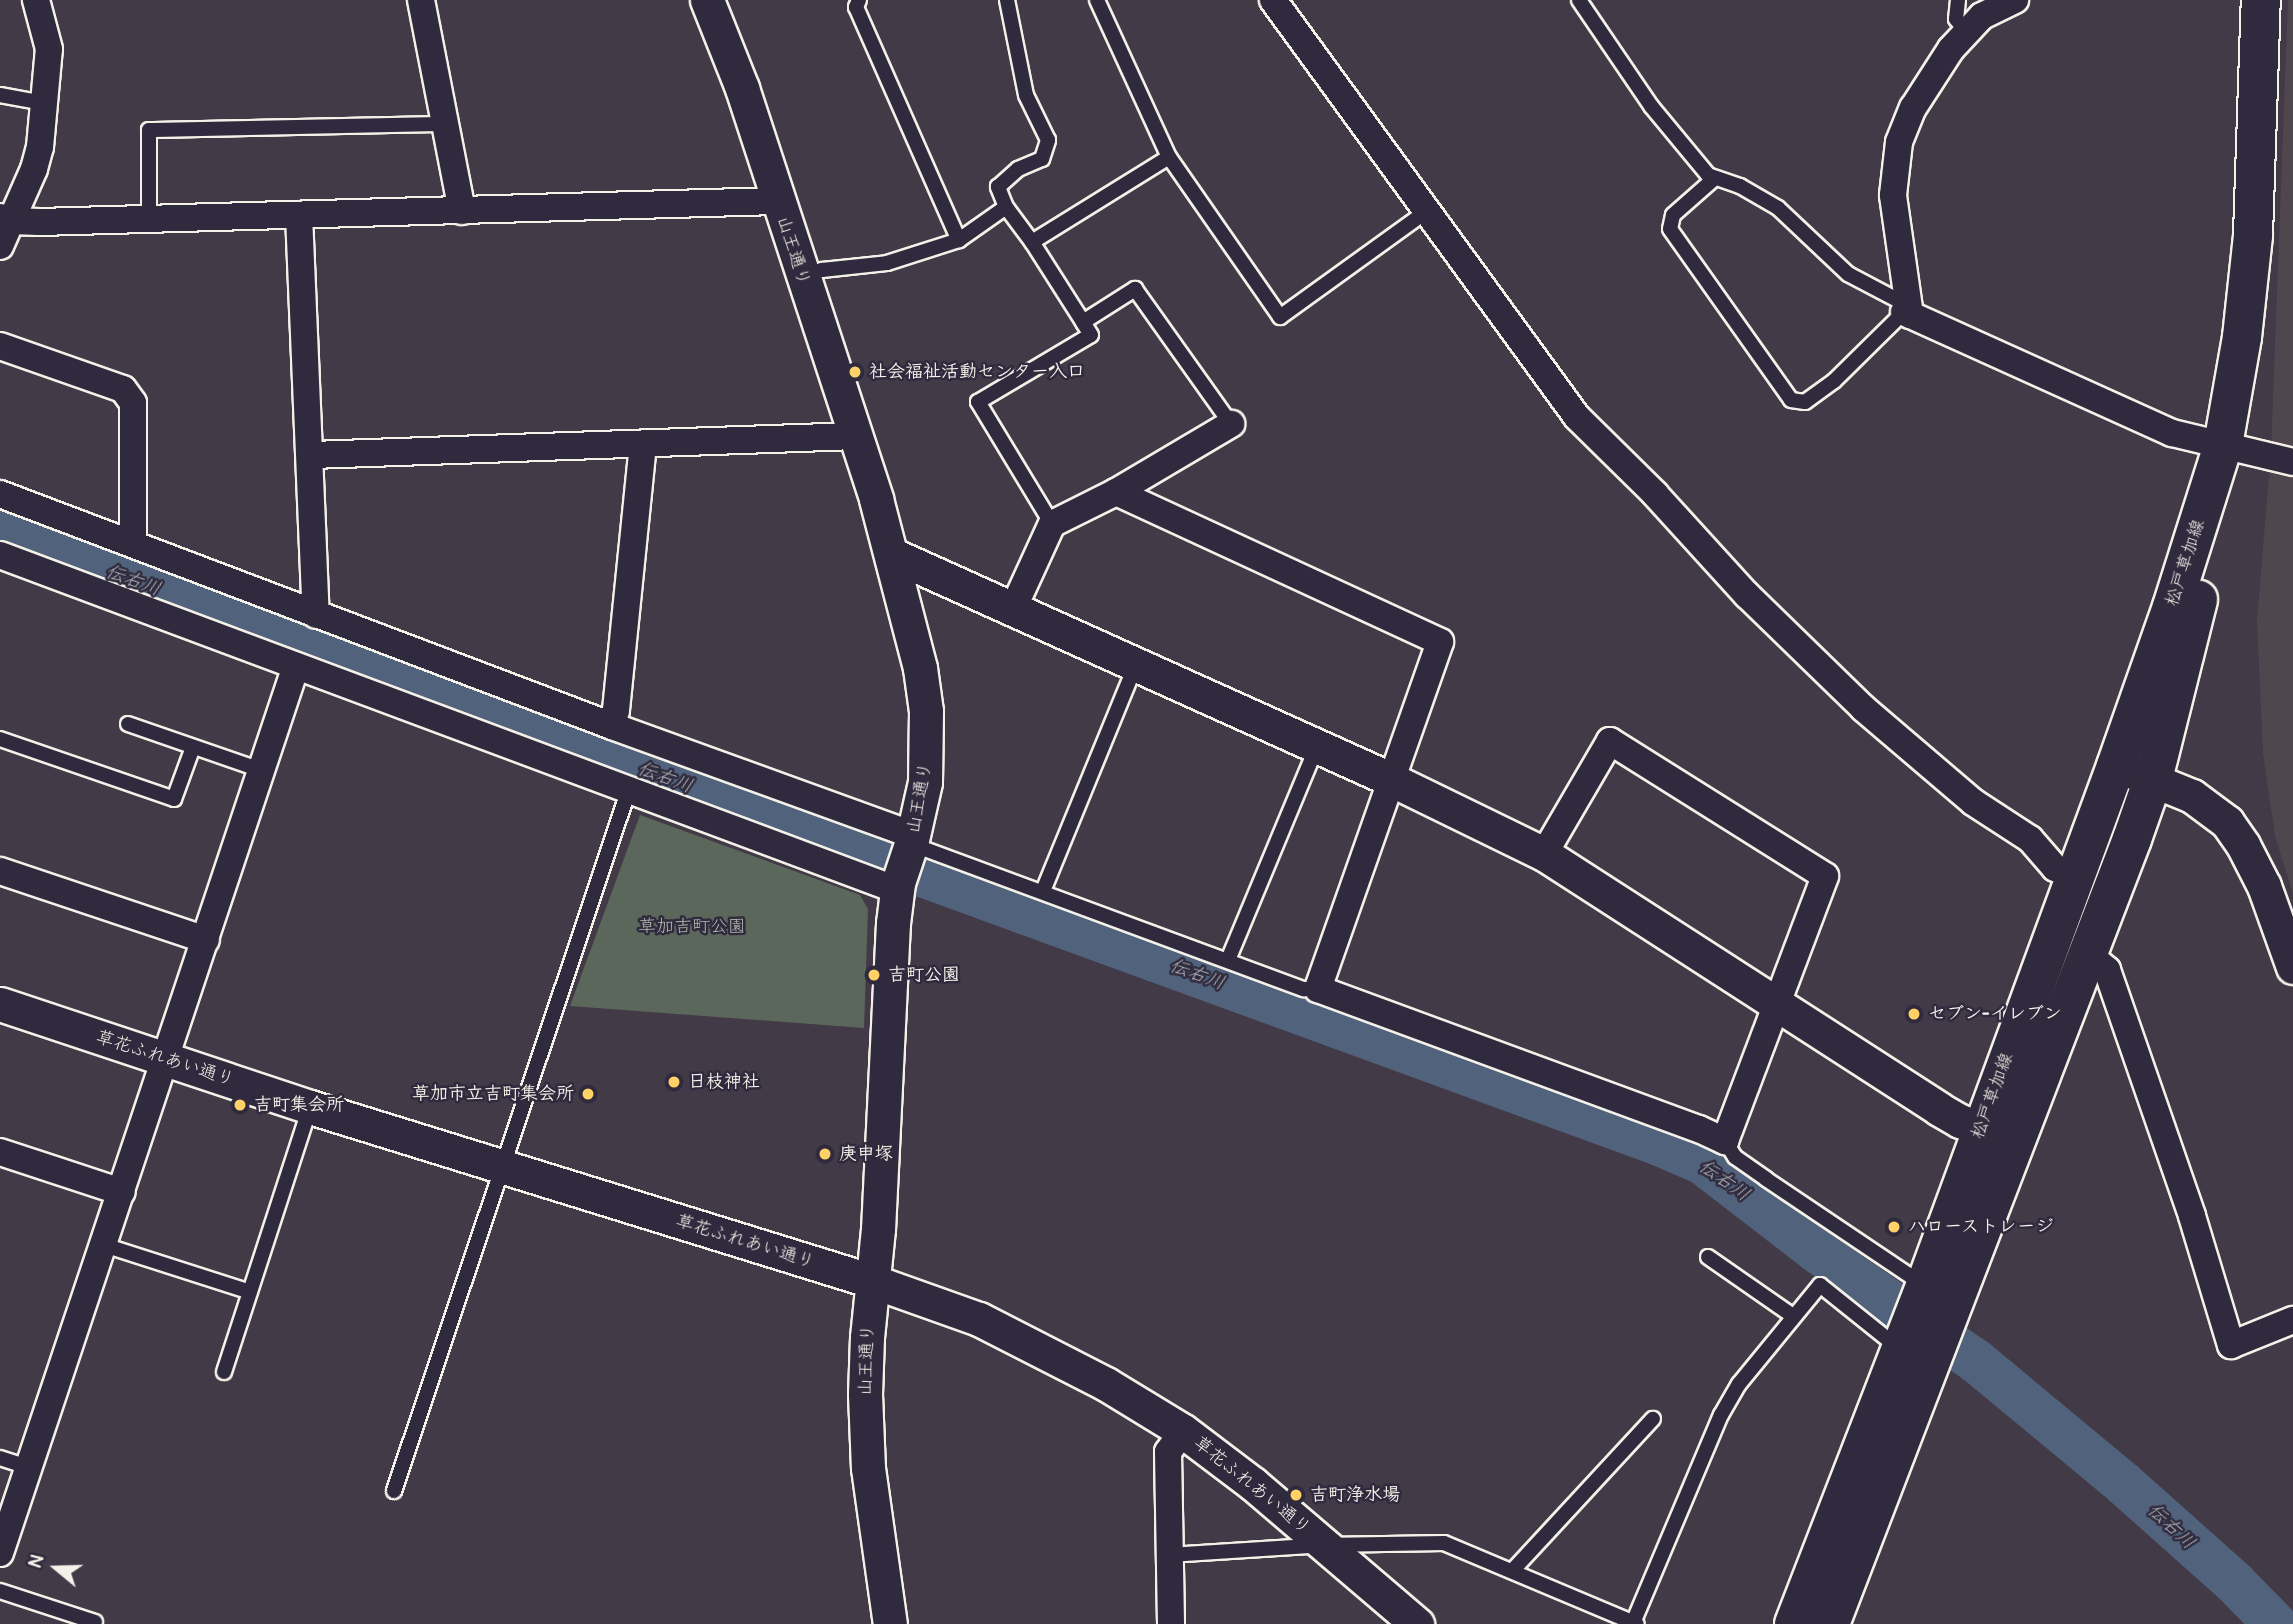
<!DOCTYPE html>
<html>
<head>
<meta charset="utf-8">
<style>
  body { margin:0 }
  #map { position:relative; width:2293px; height:1624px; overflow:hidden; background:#423a47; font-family:Pangolin,"Klee One",sans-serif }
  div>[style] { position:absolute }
  .built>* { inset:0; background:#50464e }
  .green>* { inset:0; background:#5c675b }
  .river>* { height:44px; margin:-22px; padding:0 22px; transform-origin:22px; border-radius:22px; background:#51637c }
  .roads { filter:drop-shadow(2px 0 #f4f1e8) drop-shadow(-2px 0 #f4f1e8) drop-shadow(0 2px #f4f1e8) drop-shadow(0 -2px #f4f1e8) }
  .service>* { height:14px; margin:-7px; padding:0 7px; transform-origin:7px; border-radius:7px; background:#2f2a3d }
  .minor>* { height:26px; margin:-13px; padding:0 13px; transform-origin:13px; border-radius:13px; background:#2f2a3d }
  .tertiary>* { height:33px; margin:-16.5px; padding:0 16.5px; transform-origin:16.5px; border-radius:16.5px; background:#2f2a3d }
  .primary>* { height:38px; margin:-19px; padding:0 19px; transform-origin:19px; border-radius:19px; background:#2f2a3d }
  .dots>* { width:19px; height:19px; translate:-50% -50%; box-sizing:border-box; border:4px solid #2f2a3d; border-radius:50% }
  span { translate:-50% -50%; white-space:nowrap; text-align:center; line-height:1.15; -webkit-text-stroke:5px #2f2a3d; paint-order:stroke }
  .street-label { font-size:18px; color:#f4f1e8 }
  .poi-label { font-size:18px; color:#f4f1e8; font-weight:700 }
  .left { translate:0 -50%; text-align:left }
  .right { translate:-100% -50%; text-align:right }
  .park-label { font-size:18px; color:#b7bab0 }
  .water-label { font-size:19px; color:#b3b8bd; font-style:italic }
  .north { position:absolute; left:21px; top:1533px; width:70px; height:70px; -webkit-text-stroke:5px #2f2a3d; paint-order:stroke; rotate:289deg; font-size:19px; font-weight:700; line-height:28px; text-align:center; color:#f4f1e8 }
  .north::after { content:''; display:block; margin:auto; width:24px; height:32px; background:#f4f1e8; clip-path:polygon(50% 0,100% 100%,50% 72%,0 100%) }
</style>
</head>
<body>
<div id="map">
  <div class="built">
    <i style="clip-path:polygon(2288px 0,2293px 0,2293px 894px,2275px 836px,2263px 753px,2257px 621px,2271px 451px)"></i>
  </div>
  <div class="green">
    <i style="clip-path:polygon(640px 815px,860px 895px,868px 909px,864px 1028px,570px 1006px)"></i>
  </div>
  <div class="river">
    <i style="left:0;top:532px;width:940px;rotate:20.42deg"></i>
    <i style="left:881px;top:860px;width:826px;rotate:20.04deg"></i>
    <i style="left:1657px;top:1143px;width:50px;rotate:23.5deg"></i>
    <i style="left:1703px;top:1163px;width:145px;rotate:37.7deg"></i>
    <i style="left:1818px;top:1252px;width:192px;rotate:34.6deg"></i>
    <i style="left:1976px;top:1361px;width:192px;rotate:39.7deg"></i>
    <i style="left:2124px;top:1484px;width:149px;rotate:41.7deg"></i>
    <i style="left:2235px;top:1583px;width:57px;rotate:45.7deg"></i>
  </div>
  <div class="roads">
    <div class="service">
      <i style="left:859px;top:0;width:8px;rotate:113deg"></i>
      <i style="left:856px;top:7px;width:255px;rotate:66.2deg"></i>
      <i style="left:1097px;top:0;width:173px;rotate:65.4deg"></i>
      <i style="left:1579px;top:0;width:128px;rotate:55.8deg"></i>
      <i style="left:1651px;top:106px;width:89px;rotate:50.4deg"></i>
      <i style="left:1708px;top:175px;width:34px;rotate:19deg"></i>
      <i style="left:1740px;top:186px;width:44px;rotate:30.1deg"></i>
      <i style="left:1778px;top:208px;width:96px;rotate:43.3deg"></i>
      <i style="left:1848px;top:274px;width:69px;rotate:27.7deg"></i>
      <i style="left:1958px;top:0;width:19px;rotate:96deg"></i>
      <i style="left:1956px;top:19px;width:16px;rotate:50deg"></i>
      <i style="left:0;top:95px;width:45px;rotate:10.3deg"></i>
      <i style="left:1715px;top:178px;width:56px;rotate:138.6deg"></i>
      <i style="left:1673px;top:215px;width:14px;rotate:102deg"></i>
      <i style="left:1670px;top:229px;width:209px;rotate:54.7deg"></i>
      <i style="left:1791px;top:400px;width:14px;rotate:8deg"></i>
      <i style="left:1805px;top:402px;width:36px;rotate:-36deg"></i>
      <i style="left:1834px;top:381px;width:98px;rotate:-44.6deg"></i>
      <i style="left:1006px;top:207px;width:22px;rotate:-112deg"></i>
      <i style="left:998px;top:187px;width:27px;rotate:-42deg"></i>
      <i style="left:1018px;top:169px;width:26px;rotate:-23deg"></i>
      <i style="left:1042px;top:159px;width:20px;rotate:-72deg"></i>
      <i style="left:1048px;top:140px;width:50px;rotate:-116.1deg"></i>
      <i style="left:1026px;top:95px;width:97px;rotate:-101.3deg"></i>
      <i style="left:149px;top:219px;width:89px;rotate:-90deg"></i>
      <i style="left:149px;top:130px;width:295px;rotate:-1.2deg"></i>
      <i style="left:1032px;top:242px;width:95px;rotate:57.5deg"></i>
      <i style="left:802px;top:276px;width:21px;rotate:-17deg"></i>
      <i style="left:822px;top:270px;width:65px;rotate:-6.1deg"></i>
      <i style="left:887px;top:263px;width:76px;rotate:-17.7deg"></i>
      <i style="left:959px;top:240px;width:57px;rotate:-35.1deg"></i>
      <i style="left:1006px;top:207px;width:44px;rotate:53.4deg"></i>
      <i style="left:1032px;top:242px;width:161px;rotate:-31.8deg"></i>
      <i style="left:1169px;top:157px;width:195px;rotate:55.2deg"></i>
      <i style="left:1280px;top:317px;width:181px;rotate:-35.8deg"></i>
      <i style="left:1052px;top:524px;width:143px;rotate:-121.2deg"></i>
      <i style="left:978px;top:402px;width:131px;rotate:-30.7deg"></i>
      <i style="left:1091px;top:335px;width:15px;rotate:-122deg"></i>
      <i style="left:1083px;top:322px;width:62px;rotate:-32.4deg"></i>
      <i style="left:1135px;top:289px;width:166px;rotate:54.6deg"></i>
      <i style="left:128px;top:724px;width:141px;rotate:19.1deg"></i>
      <i style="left:0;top:739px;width:184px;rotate:19deg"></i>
      <i style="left:174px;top:799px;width:55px;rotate:-69.9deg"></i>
      <i style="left:911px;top:844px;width:419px;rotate:20.3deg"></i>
      <i style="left:1304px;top:989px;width:14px"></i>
      <i style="left:1043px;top:891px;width:245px;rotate:-67.7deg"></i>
      <i style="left:1228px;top:960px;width:232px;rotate:-67.4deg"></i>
      <i style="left:1725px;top:1141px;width:19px;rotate:58deg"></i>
      <i style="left:1735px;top:1157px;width:38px;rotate:35deg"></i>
      <i style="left:1766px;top:1179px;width:190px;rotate:33.9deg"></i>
      <i style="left:104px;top:1245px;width:153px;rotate:17.8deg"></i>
      <i style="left:1708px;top:1257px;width:103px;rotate:34.8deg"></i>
      <i style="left:224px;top:1372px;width:279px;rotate:-72deg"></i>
      <i style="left:0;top:1458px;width:29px;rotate:18deg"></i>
      <i style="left:394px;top:1491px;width:737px;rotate:-71.49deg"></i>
      <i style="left:1169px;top:1555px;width:156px;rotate:-3.7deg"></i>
      <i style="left:1325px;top:1545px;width:119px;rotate:-1deg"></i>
      <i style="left:1444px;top:1543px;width:209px;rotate:22.8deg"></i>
      <i style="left:1513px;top:1570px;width:206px;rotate:-47.2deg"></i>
      <i style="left:0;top:1591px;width:100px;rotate:18.1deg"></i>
      <i style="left:1633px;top:1623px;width:226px;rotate:-67.1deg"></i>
      <i style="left:1721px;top:1415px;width:36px;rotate:-60deg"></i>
      <i style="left:1739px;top:1384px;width:128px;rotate:-50.7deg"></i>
      <i style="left:1820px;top:1285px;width:102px;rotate:38.7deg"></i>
    </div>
    <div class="minor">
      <i style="left:421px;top:0;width:215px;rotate:79deg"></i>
      <i style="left:1273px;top:0;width:516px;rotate:53.91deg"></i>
      <i style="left:1577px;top:417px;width:110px;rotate:44.6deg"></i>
      <i style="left:1655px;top:494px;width:137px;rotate:47.7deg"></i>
      <i style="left:1747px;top:595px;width:162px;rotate:44.2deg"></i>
      <i style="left:1863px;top:708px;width:145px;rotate:40.5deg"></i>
      <i style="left:1973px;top:802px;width:68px;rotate:33deg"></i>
      <i style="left:2030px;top:839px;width:38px;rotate:49deg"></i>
      <i style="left:2055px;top:868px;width:22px;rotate:22deg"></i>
      <i style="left:299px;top:215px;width:400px;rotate:87.6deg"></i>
      <i style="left:0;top:217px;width:12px;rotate:20deg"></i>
      <i style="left:11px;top:221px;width:28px;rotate:2deg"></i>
      <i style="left:39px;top:222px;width:738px;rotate:-1.63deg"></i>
      <i style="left:0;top:246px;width:84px;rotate:-66.2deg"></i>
      <i style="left:34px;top:169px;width:23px;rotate:-75deg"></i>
      <i style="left:40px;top:147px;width:98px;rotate:-84.8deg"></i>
      <i style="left:49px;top:49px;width:51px;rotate:-104.9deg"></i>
      <i style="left:1904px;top:312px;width:294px;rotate:24.3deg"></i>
      <i style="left:2172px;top:433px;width:124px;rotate:13.5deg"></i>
      <i style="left:1910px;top:315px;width:121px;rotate:-98.1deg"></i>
      <i style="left:1893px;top:195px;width:53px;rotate:-83.5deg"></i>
      <i style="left:1899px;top:142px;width:37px;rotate:-68deg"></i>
      <i style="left:1913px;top:108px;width:70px;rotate:-57.2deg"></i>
      <i style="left:1951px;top:49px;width:45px;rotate:-46.8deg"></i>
      <i style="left:1982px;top:16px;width:37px;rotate:-26deg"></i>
      <i style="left:0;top:346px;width:130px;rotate:19.3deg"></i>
      <i style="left:123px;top:389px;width:17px;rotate:54deg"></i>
      <i style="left:133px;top:403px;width:141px;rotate:90deg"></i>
      <i style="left:312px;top:455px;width:544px;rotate:-2deg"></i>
      <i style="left:1116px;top:492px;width:357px;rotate:24.8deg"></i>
      <i style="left:1440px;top:642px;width:368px;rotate:109.4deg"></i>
      <i style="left:1318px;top:989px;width:406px;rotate:20.2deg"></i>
      <i style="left:1699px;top:1129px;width:29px;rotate:25deg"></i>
      <i style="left:1725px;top:1141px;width:283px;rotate:-69.3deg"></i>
      <i style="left:1825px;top:876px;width:254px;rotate:-147.9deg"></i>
      <i style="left:1610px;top:741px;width:131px;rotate:120.3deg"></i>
      <i style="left:0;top:494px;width:654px;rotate:20.76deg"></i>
      <i style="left:612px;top:726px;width:320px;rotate:19.9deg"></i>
      <i style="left:0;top:555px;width:958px;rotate:20.48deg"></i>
      <i style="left:1013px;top:609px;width:94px;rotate:-65.4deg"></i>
      <i style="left:1052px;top:524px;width:72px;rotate:-26.6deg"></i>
      <i style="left:1116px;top:492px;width:134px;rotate:-30.6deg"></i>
      <i style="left:612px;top:726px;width:16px;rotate:-76deg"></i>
      <i style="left:616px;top:710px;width:267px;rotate:-84.2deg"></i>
      <i style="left:0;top:871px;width:217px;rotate:18.5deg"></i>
      <i style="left:2088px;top:954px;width:25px;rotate:40deg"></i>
      <i style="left:2107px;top:970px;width:260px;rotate:70.9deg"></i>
      <i style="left:2192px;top:1216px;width:135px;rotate:73.2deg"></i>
      <i style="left:2231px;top:1345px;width:67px;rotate:-22deg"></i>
      <i style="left:0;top:1152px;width:128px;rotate:18.2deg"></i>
      <i style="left:0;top:1553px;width:935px;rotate:-71.55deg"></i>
      <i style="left:1171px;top:1624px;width:172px;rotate:-91deg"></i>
      <i style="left:1168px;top:1452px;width:26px;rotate:-54deg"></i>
    </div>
    <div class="tertiary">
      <i style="left:707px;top:0;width:95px;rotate:68.3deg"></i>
      <i style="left:742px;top:88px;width:432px;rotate:71.9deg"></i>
      <i style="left:876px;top:499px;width:175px;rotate:75.4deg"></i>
      <i style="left:920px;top:668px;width:43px;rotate:82.1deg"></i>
      <i style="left:926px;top:711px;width:71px;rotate:90.8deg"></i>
      <i style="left:925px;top:782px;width:64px;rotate:102.7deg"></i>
      <i style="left:911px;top:844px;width:41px;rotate:108.4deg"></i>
      <i style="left:898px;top:883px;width:40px;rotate:97.1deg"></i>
      <i style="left:893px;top:923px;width:306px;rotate:92.8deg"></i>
      <i style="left:878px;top:1229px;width:109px;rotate:95.8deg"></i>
      <i style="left:867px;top:1337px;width:57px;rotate:92deg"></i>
      <i style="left:865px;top:1394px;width:74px;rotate:87.7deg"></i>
      <i style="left:868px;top:1468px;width:158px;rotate:82deg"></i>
      <i style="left:893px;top:555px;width:545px;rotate:24.26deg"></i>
      <i style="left:1390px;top:779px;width:171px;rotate:26deg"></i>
      <i style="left:1544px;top:854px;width:470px;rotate:32.8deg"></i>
      <i style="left:1939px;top:1109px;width:24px;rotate:30deg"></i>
      <i style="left:1960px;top:1121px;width:49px;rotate:20.3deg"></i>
      <i style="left:2128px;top:770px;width:69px;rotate:22.1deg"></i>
      <i style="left:2192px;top:796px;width:44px;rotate:36.6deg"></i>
      <i style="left:2227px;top:822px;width:28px;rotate:55deg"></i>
      <i style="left:2243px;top:845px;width:46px;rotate:62.9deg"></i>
      <i style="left:2264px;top:886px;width:86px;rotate:70.3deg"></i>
      <i style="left:0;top:1004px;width:327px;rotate:18.4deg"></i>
      <i style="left:310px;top:1107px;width:588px;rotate:17.2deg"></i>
      <i style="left:872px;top:1281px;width:114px;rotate:19.6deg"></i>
      <i style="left:979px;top:1319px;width:143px;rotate:27.1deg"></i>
      <i style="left:1106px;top:1384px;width:90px;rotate:31.4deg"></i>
      <i style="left:1183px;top:1431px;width:88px;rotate:37.1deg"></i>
      <i style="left:1253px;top:1484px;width:216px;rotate:40.5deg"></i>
    </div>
    <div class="primary">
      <i style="left:1794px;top:1624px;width:362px;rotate:-68.8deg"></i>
      <i style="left:1925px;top:1286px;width:554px;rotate:-69.83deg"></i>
      <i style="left:2116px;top:766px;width:169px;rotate:-70.6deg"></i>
      <i style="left:2172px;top:607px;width:170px;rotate:-72.5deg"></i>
      <i style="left:2223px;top:445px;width:110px;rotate:-80deg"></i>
      <i style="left:2242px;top:337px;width:103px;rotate:-83.8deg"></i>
      <i style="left:2253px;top:235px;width:235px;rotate:-88.1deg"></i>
      <i style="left:1830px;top:1624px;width:841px;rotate:-68.96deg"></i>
      <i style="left:2132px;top:839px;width:64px;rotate:-70.7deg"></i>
      <i style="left:2153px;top:779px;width:185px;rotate:-75.9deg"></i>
    </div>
  </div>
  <div class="dots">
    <i style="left:855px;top:372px;background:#ffd166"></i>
    <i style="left:874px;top:975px;background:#ffd166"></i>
    <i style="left:1914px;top:1014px;background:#ffd166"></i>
    <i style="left:674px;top:1082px;background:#ffd166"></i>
    <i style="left:588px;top:1094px;background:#ffd166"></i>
    <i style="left:240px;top:1105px;background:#ffd166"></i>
    <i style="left:825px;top:1154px;background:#ffd166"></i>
    <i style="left:1894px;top:1227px;background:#ffd166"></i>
    <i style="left:1296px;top:1495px;background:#ffd166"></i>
  </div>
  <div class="street-label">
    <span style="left:793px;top:251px;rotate:72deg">山王通り</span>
    <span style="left:2186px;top:563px;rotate:-72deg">松戸草加線</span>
    <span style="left:920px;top:798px;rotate:-80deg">山王通り</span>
    <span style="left:165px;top:1059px;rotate:18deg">草花ふれあい通り</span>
    <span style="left:1993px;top:1096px;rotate:-70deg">松戸草加線</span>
    <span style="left:745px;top:1242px;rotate:17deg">草花ふれあい通り</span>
    <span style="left:867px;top:1360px;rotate:-88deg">山王通り</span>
    <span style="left:1252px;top:1486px;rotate:39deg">草花ふれあい通り</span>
  </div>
  <div class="poi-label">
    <span class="left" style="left:869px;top:372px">社会福祉活動センター入口</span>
    <span class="left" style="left:888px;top:975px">吉町公園</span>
    <span class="left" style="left:1928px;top:1014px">セブン-イレブン</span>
    <span class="left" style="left:688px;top:1082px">日枝神社</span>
    <span class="right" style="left:574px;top:1094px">草加市立吉町集会所</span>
    <span class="left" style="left:254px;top:1105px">吉町集会所</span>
    <span class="left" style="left:839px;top:1154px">庚申塚</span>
    <span class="left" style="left:1908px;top:1227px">ハローストレージ</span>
    <span class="left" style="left:1310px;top:1495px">吉町浄水場</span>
  </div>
  <div class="park-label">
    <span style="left:692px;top:927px">草加吉町公園</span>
  </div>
  <div class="water-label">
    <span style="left:133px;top:581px;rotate:20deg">伝右川</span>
    <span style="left:665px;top:778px;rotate:20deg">伝右川</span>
    <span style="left:1197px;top:975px;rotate:20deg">伝右川</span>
    <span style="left:1724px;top:1181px;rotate:35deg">伝右川</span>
    <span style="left:2171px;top:1527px;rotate:43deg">伝右川</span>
  </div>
  <div class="north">N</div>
</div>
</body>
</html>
